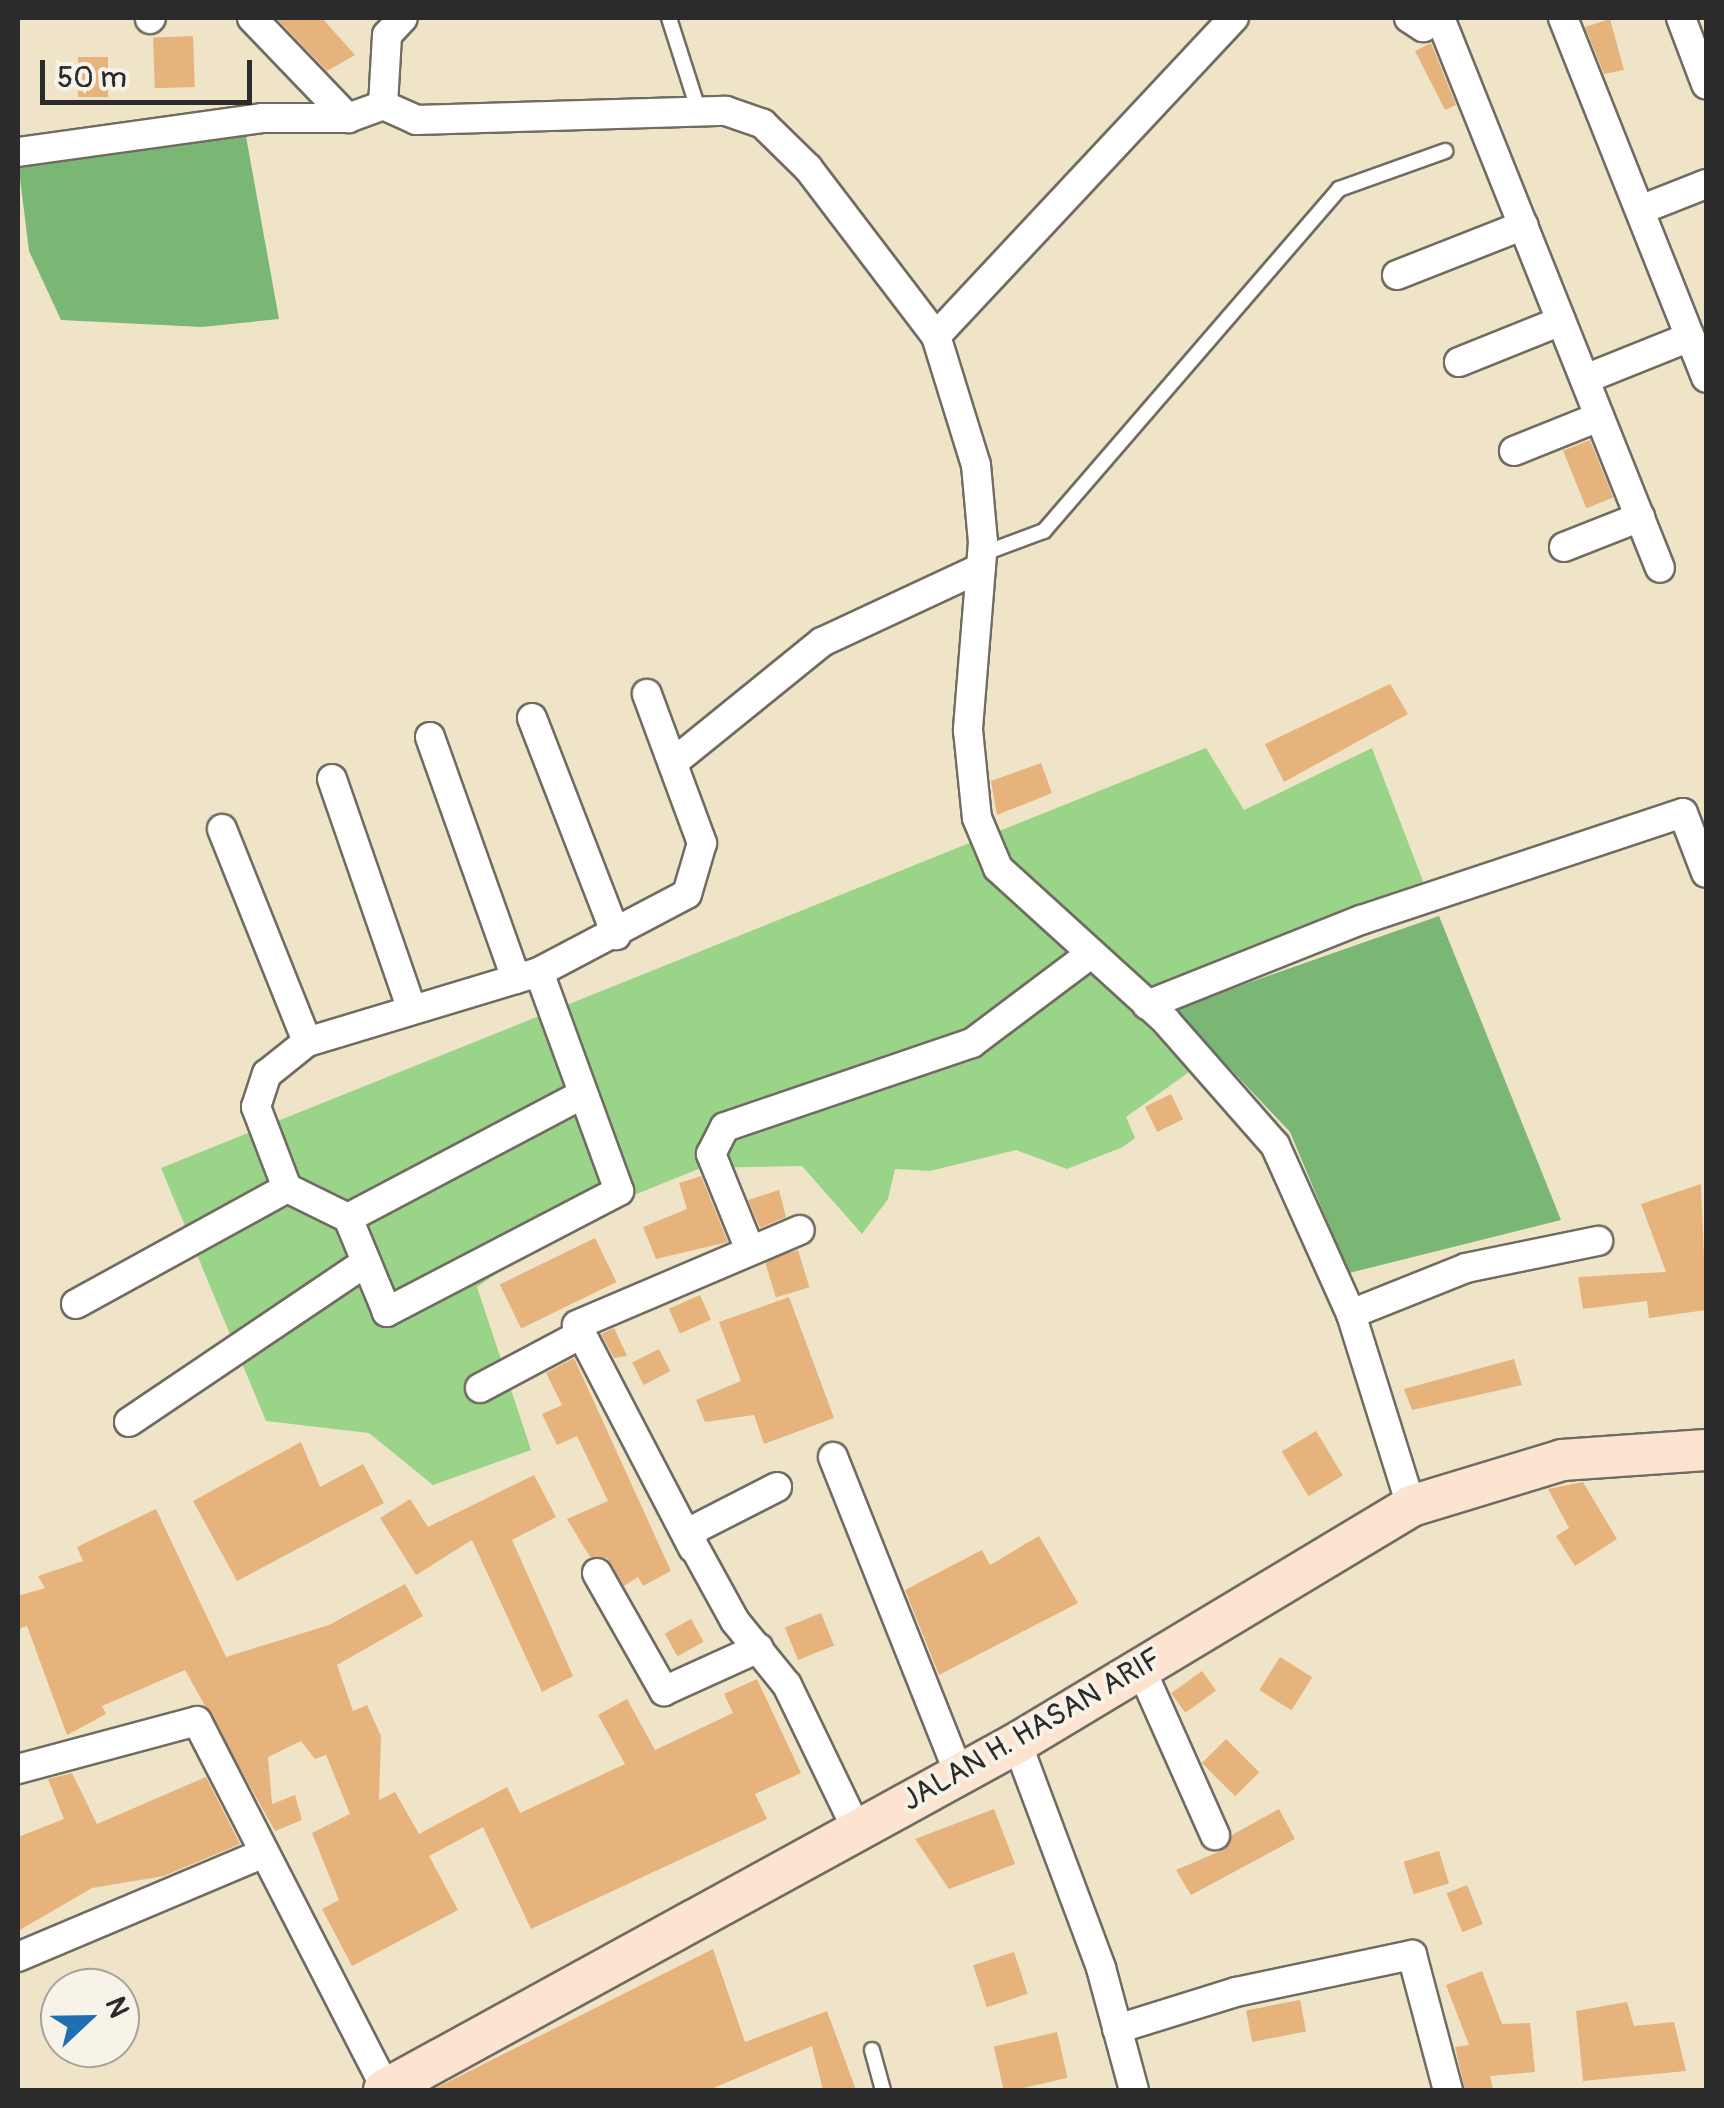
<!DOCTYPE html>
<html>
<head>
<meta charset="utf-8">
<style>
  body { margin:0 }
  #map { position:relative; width:1724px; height:2108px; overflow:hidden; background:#f0e4c8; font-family:Pangolin,sans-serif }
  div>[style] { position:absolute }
  .green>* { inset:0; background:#99d488 }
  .forest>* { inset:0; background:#7ab674 }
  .building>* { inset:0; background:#e6b37c; transform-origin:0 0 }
  .roads { filter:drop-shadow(2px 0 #706c62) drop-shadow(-2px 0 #706c62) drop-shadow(0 2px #706c62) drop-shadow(0 -2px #706c62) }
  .service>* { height:14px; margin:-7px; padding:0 7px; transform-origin:7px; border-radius:7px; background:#fff }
  .minor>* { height:28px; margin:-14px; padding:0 14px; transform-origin:14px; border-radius:14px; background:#fff }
  .secondary>* { height:40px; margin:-20px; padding:0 20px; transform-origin:20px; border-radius:20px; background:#fde4d1 }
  span { translate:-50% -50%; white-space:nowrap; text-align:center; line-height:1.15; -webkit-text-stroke:8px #f7f3e8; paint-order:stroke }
  .street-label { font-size:30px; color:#2b2b2b }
  .frame { position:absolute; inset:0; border:20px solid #2b2b2b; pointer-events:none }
  .north { position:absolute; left:40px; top:1968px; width:100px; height:100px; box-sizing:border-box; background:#f7f3e8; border:2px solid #a5a39c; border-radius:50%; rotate:68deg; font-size:28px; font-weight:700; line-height:40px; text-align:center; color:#2b2b2b }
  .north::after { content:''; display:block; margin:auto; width:35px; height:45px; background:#1f6fb2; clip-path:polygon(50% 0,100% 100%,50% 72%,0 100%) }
  .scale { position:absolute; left:40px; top:60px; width:212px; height:45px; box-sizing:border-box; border:5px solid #2b2b2b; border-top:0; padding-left:12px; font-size:30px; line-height:35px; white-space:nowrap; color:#2b2b2b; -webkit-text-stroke:8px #f7f3e8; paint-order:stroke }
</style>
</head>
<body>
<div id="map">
  <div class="green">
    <i style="clip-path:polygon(1206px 748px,1244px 810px,1372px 748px,1426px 889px,1158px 987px,1134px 1014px,1192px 1070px,1126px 1117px,1135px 1138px,1123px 1147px,1067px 1169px,1016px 1150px,930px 1171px,895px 1169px,888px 1199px,862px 1234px,802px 1166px,701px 1168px,577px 1218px,477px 1287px,531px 1450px,433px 1485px,369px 1433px,266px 1421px,161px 1168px)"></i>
  </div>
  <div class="forest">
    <i style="clip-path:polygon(245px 131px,279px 319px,202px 327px,61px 320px,29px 251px,18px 162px)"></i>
    <i style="clip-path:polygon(1439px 916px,1561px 1220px,1349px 1273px,1290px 1132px,1174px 1009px)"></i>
  </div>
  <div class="building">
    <i style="clip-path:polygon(276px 18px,322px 18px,355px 55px,327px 71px)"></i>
    <i style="clip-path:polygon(1610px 19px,1624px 70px,1604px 74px,1585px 27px)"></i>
    <i style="left:193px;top:36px;width:51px;height:40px;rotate:88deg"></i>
    <i style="clip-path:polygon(1431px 43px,1456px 105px,1445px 110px,1415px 51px)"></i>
    <i style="left:108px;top:57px;width:40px;height:30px;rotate:90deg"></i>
    <i style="left:1590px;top:440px;width:62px;height:29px;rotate:68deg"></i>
    <i style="clip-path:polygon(1390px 684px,1408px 714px,1284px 782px,1265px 744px)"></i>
    <i style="clip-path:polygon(1041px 763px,1052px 793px,997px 815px,991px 781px)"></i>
    <i style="left:1171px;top:1094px;width:28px;height:29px;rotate:64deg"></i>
    <i style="clip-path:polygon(701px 1176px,728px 1242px,656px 1259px,643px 1227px,687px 1209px,679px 1183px)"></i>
    <i style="clip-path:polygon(1701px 1184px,1706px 1310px,1649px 1318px,1647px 1301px,1583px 1309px,1578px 1277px,1666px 1272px,1641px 1204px)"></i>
    <i style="clip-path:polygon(779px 1190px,786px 1217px,760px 1228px,748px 1200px)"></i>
    <i style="left:595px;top:1238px;width:49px;height:106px;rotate:64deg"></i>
    <i style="left:798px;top:1250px;width:39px;height:35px;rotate:73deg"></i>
    <i style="left:700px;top:1295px;width:27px;height:34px;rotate:66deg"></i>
    <i style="clip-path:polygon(789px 1297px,834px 1418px,764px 1444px,754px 1415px,705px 1422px,696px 1400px,741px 1381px,719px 1322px)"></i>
    <i style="clip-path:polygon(614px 1328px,627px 1356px,614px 1358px,601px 1334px)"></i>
    <i style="left:659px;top:1349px;width:25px;height:30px;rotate:63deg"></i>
    <i style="clip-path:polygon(574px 1358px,671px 1571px,643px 1586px,638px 1577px,624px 1586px,607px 1558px,590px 1557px,567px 1519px,608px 1501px,577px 1436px,557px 1445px,542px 1414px,562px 1405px,546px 1373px)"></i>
    <i style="clip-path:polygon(1514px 1359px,1522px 1385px,1412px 1410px,1404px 1389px)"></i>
    <i style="left:1316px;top:1431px;width:52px;height:40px;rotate:59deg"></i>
    <i style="clip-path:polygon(301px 1442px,320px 1487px,363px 1464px,384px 1503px,237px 1581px,193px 1501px)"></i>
    <i style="clip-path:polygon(534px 1475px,556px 1517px,512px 1540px,573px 1676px,542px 1692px,472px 1540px,416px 1575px,380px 1518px,410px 1499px,428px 1527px)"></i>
    <i style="clip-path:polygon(1583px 1482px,1617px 1539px,1575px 1566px,1556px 1536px,1569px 1528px,1548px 1489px)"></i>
    <i style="clip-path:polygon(156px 1509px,226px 1657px,329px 1625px,405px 1584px,423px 1616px,337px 1665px,353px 1711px,367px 1705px,381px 1736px,379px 1800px,395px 1792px,419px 1834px,507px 1787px,520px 1813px,625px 1764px,598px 1715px,627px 1699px,655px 1750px,733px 1713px,724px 1694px,757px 1679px,801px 1773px,755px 1794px,767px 1819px,531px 1929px,483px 1827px,429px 1856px,458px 1910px,352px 1966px,322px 1909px,339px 1900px,312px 1833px,350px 1814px,326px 1755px,315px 1759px,301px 1741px,268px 1757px,272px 1804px,295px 1795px,302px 1820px,275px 1831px,185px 1670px,102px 1706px,106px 1714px,67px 1735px,27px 1626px,18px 1629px,18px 1596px,45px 1588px,38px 1576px,83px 1561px,77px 1547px)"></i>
    <i style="clip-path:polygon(1039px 1536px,1078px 1603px,939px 1675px,905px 1590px,982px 1550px,990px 1565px)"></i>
    <i style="left:821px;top:1613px;width:35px;height:39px;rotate:68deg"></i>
    <i style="left:691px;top:1619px;width:26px;height:30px;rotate:61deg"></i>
    <i style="left:1280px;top:1657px;width:38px;height:39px;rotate:32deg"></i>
    <i style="left:1202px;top:1671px;width:24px;height:38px;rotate:54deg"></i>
    <i style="left:1226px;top:1739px;width:47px;height:34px;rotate:45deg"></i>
    <i style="clip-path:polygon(72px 1773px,97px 1824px,206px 1777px,240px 1844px,164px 1876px,92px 1888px,18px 1931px,18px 1837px,64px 1819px,48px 1779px)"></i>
    <i style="clip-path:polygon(994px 1809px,1015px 1864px,949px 1889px,915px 1839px)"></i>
    <i style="clip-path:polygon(1279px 1809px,1295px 1839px,1191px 1895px,1176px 1870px,1223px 1850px,1232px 1835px)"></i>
    <i style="left:1439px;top:1851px;width:34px;height:37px;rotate:73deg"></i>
    <i style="left:1467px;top:1885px;width:42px;height:22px;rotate:68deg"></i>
    <i style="clip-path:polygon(713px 1949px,745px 2042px,827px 2011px,856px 2090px,823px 2090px,812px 2046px,709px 2090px,432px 2090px)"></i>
    <i style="left:1014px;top:1952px;width:44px;height:43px;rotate:72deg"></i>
    <i style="clip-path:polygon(1482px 1971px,1502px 2024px,1530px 2023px,1535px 2072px,1490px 2076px,1493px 2090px,1465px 2090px,1455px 2047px,1469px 2045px,1446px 1985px)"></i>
    <i style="left:1300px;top:2000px;width:32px;height:55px;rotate:79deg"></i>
    <i style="clip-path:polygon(1627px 2002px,1634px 2026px,1674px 2022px,1686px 2071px,1583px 2081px,1576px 2011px)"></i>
    <i style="left:1057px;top:2032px;width:47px;height:65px;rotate:77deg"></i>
  </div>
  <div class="roads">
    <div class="service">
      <i style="left:669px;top:18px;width:99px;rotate:72.3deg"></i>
      <i style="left:982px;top:554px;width:66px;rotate:-20.4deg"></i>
      <i style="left:1044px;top:531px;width:452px;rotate:-49.2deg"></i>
      <i style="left:1339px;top:189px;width:113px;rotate:-19.7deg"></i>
      <i style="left:872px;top:2050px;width:41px;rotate:74.6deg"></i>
    </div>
    <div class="minor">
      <i style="left:252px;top:18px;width:139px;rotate:46.2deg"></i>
      <i style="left:1409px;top:18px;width:17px;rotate:33deg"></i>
      <i style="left:1423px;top:27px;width:12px;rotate:-48deg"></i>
      <i style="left:1440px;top:18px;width:592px;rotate:68.2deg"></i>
      <i style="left:1563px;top:18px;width:387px;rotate:68.3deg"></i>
      <i style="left:1681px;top:18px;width:71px;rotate:69.3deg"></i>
      <i style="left:150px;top:19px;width:1px;rotate:-45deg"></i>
      <i style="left:383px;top:105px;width:70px;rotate:-86.7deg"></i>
      <i style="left:387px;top:35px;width:23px;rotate:-47deg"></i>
      <i style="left:18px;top:152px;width:246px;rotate:-7.9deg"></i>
      <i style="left:262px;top:118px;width:86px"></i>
      <i style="left:348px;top:118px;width:37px;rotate:-20deg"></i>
      <i style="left:383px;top:105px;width:36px;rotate:24deg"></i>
      <i style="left:416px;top:120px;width:310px;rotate:-1.7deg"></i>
      <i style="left:726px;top:111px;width:39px;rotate:19deg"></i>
      <i style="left:763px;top:124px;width:63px;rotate:44.4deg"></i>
      <i style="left:808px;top:168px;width:211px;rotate:52.7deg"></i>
      <i style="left:936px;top:336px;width:135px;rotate:72.8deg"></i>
      <i style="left:976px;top:465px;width:77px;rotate:84.8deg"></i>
      <i style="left:983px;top:542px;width:189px;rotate:94.6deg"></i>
      <i style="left:968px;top:730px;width:88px;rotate:84.2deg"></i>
      <i style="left:977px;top:818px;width:54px;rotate:67.2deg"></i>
      <i style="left:998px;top:868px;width:227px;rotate:42.3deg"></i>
      <i style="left:1166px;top:1021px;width:165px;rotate:48.7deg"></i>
      <i style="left:1275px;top:1145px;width:185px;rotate:65.8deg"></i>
      <i style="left:1351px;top:1314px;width:201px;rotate:72.6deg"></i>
      <i style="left:1640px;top:210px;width:71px;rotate:-21.5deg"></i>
      <i style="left:1397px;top:275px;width:136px;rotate:-21.5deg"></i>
      <i style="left:936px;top:336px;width:436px;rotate:-46.9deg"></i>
      <i style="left:1459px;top:362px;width:110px;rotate:-21.9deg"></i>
      <i style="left:1585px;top:379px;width:113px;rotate:-21.8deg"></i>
      <i style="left:1514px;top:451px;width:92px;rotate:-21.8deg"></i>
      <i style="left:1564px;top:547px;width:82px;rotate:-21.5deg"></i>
      <i style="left:532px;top:718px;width:233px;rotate:68.8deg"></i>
      <i style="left:430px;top:737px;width:257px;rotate:70.4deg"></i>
      <i style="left:675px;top:761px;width:189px;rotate:-39deg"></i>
      <i style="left:822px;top:642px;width:175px;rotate:-25deg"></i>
      <i style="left:332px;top:779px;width:244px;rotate:70.9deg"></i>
      <i style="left:222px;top:829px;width:229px;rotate:68.2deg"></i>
      <i style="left:539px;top:972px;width:233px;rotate:69.9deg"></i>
      <i style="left:619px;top:1191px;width:262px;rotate:152.5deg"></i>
      <i style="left:387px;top:1312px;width:102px;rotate:-112.5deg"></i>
      <i style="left:348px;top:1218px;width:266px;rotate:-27.8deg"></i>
      <i style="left:1147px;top:1005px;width:230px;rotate:-21.7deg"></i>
      <i style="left:1361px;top:920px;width:339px;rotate:-18.4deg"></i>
      <i style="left:1683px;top:813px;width:64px;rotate:69deg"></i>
      <i style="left:348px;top:1218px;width:68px;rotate:-153.8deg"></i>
      <i style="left:287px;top:1188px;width:87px;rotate:-110.9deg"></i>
      <i style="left:256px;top:1107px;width:35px;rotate:-72deg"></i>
      <i style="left:267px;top:1074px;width:51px;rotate:-38.7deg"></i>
      <i style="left:307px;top:1042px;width:242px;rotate:-16.8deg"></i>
      <i style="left:539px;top:972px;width:167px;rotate:-27.8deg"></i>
      <i style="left:687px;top:894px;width:53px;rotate:-73.6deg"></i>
      <i style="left:702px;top:843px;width:159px;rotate:-110.3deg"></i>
      <i style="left:750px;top:1250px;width:104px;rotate:-112.1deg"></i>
      <i style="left:711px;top:1154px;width:30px;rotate:-63deg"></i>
      <i style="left:725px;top:1127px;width:261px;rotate:-18.8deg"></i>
      <i style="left:972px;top:1043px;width:145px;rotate:-36.9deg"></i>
      <i style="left:76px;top:1304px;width:241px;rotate:-28.8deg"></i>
      <i style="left:1351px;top:1314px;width:124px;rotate:-21.8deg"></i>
      <i style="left:1466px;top:1268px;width:135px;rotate:-11.6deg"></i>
      <i style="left:480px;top:1388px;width:109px;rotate:-28deg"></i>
      <i style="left:129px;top:1422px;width:286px;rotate:-34deg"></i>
      <i style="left:833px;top:1457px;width:341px;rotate:68.3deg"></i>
      <i style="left:777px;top:1487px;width:92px;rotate:152.9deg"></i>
      <i style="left:695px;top:1529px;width:13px;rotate:108deg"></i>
      <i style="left:691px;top:1541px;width:91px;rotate:61.2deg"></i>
      <i style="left:735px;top:1621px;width:82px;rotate:50.9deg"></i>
      <i style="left:787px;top:1685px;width:159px;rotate:64.2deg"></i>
      <i style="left:693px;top:1548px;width:251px;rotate:-117.5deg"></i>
      <i style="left:577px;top:1325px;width:242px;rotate:-23.1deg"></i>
      <i style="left:597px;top:1573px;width:136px;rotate:60.4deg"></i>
      <i style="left:664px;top:1691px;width:104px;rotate:-24.4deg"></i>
      <i style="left:1141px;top:1669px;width:182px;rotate:66deg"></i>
      <i style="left:1017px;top:1743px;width:240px;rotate:69.5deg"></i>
      <i style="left:1101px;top:1968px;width:126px;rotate:74.9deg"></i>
      <i style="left:18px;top:1769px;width:185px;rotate:-15deg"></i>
      <i style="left:197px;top:1721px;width:414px;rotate:62.8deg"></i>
      <i style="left:18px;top:1957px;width:267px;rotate:-22.9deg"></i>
      <i style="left:1117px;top:2029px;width:125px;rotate:-17.3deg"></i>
      <i style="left:1236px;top:1992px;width:180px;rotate:-11.9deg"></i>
      <i style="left:1412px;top:1955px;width:140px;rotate:75.1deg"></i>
    </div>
    <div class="secondary">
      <i style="left:384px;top:2090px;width:722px;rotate:-28.73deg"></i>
      <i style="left:1017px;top:1743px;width:460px;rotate:-31deg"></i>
      <i style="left:1411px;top:1506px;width:158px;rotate:-16.9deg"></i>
      <i style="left:1562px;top:1460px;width:144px;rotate:-4deg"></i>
    </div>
  </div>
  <div class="street-label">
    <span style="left:1032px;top:1730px;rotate:-30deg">JALAN H. HASAN ARIF</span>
  </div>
  <div class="frame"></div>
  <div class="north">N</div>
  <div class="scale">50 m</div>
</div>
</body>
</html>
